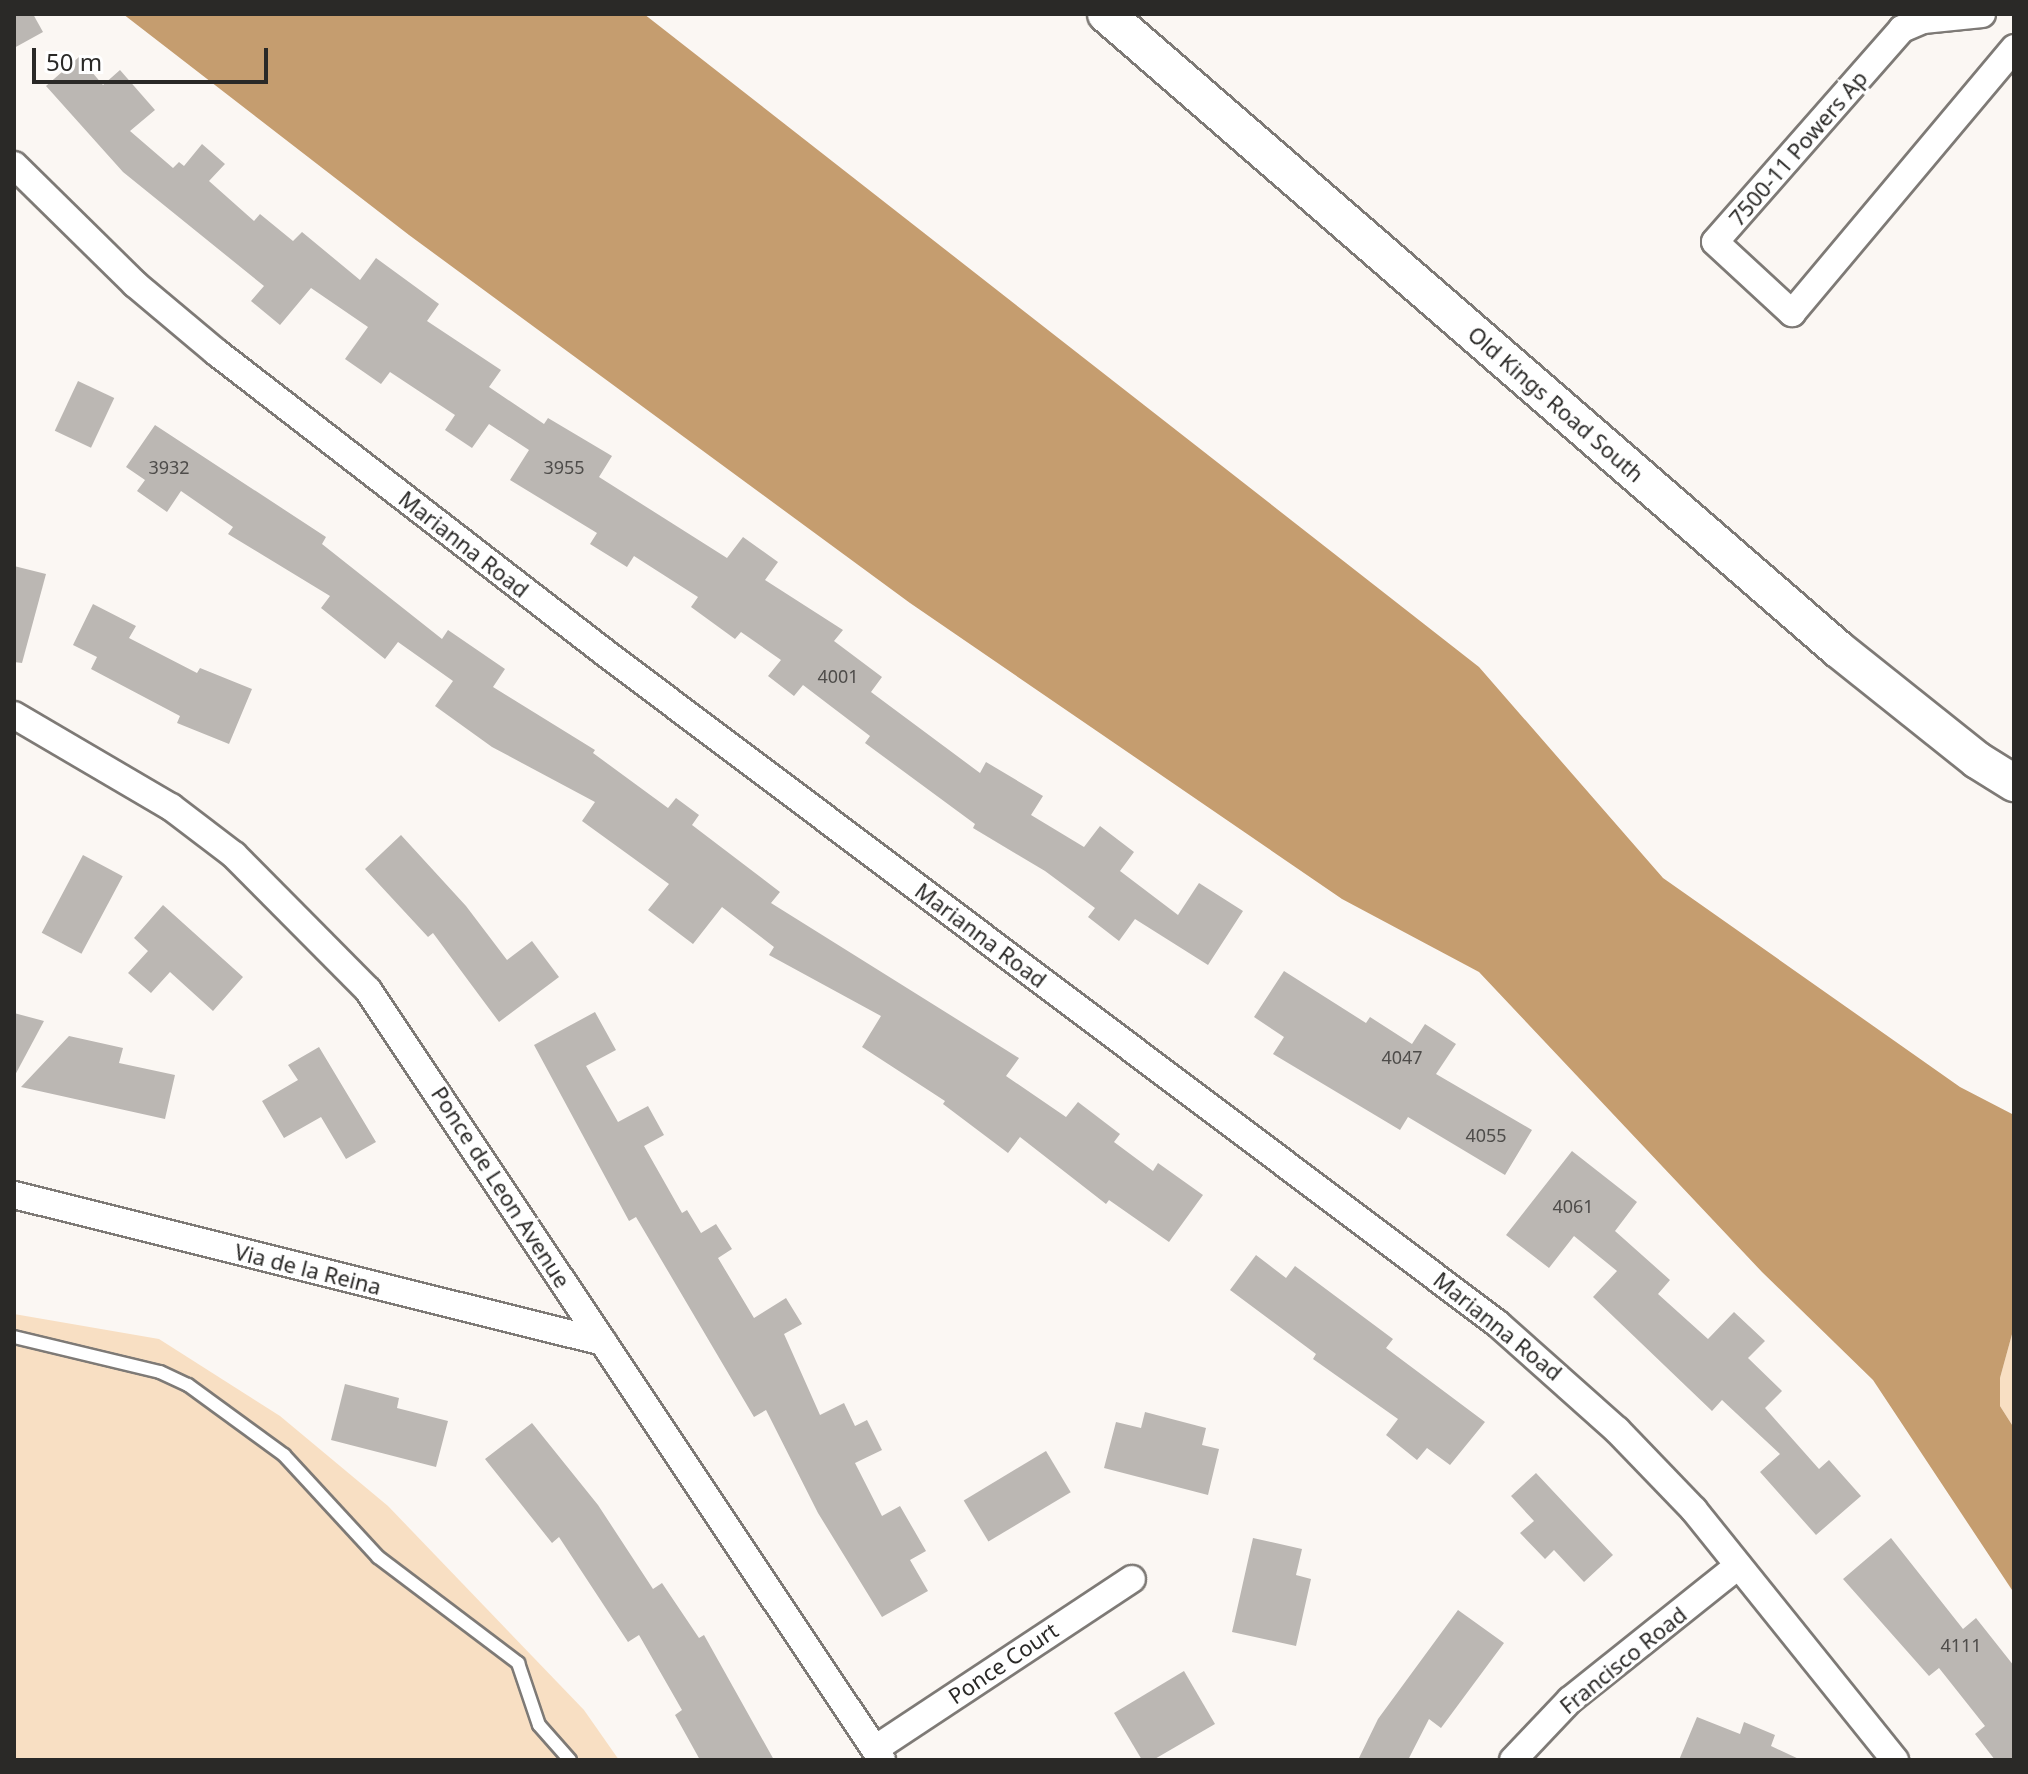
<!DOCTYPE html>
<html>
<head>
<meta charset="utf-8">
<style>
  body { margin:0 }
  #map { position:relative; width:2028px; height:1774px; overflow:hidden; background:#fbf7f3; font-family:"Noto Sans",sans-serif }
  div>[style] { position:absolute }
  .green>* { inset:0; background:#f8dfc3 }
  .water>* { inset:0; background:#c59d6f }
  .building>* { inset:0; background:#bbb7b3; transform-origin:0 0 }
  .roads { filter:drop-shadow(2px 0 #7e7a76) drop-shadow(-2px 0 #7e7a76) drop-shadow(0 2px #7e7a76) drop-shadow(0 -2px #7e7a76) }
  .lane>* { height:12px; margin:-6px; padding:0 6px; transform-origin:6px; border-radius:6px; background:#fff }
  .street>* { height:26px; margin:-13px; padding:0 13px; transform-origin:13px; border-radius:13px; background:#fff }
  .secondary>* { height:36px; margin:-18px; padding:0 18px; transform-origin:18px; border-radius:18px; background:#fff }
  span { translate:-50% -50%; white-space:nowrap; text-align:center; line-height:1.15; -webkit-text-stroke:6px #fff; paint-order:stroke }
  .number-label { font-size:18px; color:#4e4c4a }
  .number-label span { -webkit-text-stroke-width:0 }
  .street-label { font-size:22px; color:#2a2927 }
  .frame { position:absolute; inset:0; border:16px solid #2a2927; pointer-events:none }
  .scale { position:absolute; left:32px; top:48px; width:236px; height:36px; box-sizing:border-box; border:4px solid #2a2927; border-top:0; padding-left:10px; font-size:24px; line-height:28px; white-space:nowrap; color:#2a2927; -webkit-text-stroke:6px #fff; paint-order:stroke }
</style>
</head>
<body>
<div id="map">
  <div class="green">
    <i style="clip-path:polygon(14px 1314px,159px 1339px,280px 1416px,388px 1506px,584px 1710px,619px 1760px,14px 1760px)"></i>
    <i style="clip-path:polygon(2014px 1327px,2014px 1428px,2000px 1406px,2000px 1378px)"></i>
  </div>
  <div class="water">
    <i style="clip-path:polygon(123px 14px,644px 14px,1479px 667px,1663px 878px,1960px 1087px,2014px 1115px,2014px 1327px,2000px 1378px,2000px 1406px,2014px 1428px,2014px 1593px,1873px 1380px,1762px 1272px,1479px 972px,1342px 899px,910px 603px,409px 235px)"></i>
  </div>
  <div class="building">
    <i style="clip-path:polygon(14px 14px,33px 14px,43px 32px,14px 48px)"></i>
    <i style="clip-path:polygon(79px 57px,103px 85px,120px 70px,155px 110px,130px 131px,173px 168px,179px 162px,184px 166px,202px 144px,225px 164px,209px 181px,254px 221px,260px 214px,293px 241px,302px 232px,360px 280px,376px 258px,439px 304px,427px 321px,501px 370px,489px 387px,544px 424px,548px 418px,612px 456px,599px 477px,727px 558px,743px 537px,778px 562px,765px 580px,843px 630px,834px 641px,882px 677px,871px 692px,980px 773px,986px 762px,1043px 796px,1031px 815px,1084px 847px,1100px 826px,1134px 852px,1120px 871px,1178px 915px,1199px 883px,1243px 911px,1208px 965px,1135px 919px,1119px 941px,1088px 917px,1095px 908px,1045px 871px,973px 828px,975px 824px,865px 743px,870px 736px,803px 685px,794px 696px,768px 676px,781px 660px,741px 632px,735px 639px,691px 607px,698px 597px,634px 556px,627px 567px,590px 544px,597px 533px,510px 480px,529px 450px,489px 424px,472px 448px,445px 430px,455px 415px,390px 372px,381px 384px,345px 359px,368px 327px,311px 288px,280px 325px,251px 301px,264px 286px,123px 172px,46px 86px)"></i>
    <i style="left:78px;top:381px;width:40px;height:55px;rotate:25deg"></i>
    <i style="clip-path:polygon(155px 425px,326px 537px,322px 544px,442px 639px,448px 630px,505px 669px,493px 687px,595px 750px,593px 753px,668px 808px,676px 798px,699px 815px,692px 825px,780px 892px,771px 903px,1019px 1058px,1006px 1076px,1066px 1117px,1078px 1102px,1120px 1134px,1114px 1142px,1153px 1171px,1158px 1163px,1203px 1195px,1169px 1242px,1109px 1200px,1106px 1204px,1020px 1137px,1008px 1153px,943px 1104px,945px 1101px,862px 1047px,881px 1016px,769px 955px,774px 947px,722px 907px,693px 944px,648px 910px,669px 884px,582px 821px,595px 802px,492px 747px,435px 706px,453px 681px,398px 642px,385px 659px,321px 608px,330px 596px,228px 534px,233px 527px,181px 491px,167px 512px,137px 491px,145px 480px,126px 467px)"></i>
    <i style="clip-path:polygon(14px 566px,46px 574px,22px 663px,14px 662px)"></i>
    <i style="clip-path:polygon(93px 604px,136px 626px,129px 638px,197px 673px,200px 668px,252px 689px,229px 744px,177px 723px,180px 716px,91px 669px,97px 657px,73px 645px)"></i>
    <i style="clip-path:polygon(401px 835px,466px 906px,507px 960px,532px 941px,559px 977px,499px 1022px,433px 933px,428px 937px,365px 869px)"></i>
    <i style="left:83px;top:855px;width:45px;height:88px;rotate:28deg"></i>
    <i style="clip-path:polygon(163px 905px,243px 977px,213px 1011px,170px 972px,151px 993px,128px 973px,148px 951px,134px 938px)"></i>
    <i style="clip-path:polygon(1284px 971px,1366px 1023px,1370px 1017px,1412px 1044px,1425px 1024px,1456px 1044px,1436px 1074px,1532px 1130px,1505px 1175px,1408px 1117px,1400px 1130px,1273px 1054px,1284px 1037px,1254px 1017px)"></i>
    <i style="clip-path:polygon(595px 1012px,616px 1050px,586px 1066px,618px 1122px,648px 1106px,664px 1135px,644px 1146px,682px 1213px,687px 1210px,701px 1233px,716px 1224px,732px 1249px,718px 1258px,754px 1318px,786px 1298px,802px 1324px,784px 1334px,820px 1415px,844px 1403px,855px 1426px,867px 1420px,882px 1450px,855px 1463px,882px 1516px,900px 1506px,926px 1551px,910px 1560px,928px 1591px,882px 1617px,818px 1513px,766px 1410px,754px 1417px,636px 1217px,629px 1221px,534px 1045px)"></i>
    <i style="clip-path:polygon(14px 1013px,44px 1021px,14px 1077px)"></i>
    <i style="clip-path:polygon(69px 1036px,123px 1048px,119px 1063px,175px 1075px,165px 1119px,21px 1087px)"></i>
    <i style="clip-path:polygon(319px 1047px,376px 1142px,346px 1159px,321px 1117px,284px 1138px,262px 1101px,298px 1080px,288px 1065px)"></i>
    <i style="clip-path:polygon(1572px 1151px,1637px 1202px,1615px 1231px,1670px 1280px,1658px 1294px,1708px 1339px,1734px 1312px,1765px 1341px,1748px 1358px,1782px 1391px,1765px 1408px,1819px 1469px,1829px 1460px,1861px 1496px,1816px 1535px,1760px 1472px,1780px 1454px,1722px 1400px,1712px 1411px,1593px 1297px,1617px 1271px,1574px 1236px,1549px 1268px,1506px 1235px)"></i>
    <i style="clip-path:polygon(1256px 1255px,1286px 1278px,1295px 1266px,1393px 1339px,1386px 1348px,1485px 1422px,1450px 1465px,1427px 1448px,1417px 1460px,1386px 1435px,1398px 1419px,1313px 1359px,1316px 1354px,1230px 1290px)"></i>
    <i style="clip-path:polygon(345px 1384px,399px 1398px,397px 1408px,448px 1421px,436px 1467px,331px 1440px)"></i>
    <i style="clip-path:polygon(1145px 1412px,1206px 1428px,1202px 1445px,1219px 1449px,1208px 1495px,1104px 1468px,1116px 1422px,1141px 1428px)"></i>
    <i style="clip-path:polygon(532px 1423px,598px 1505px,653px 1589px,662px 1583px,699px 1638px,704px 1635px,774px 1760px,700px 1760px,675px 1715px,682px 1710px,639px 1635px,628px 1642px,559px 1537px,552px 1543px,485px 1459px)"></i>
    <i style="left:1046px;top:1451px;width:48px;height:96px;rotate:59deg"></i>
    <i style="clip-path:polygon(1536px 1473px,1613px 1555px,1584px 1582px,1554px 1550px,1545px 1559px,1520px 1533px,1534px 1521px,1511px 1496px)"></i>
    <i style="clip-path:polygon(1253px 1538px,1302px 1549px,1296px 1575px,1311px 1579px,1296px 1646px,1232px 1632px)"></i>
    <i style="clip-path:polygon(1891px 1538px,1963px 1629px,1976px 1618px,2014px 1666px,2014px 1760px,1995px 1760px,1975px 1734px,1985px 1726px,1939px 1668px,1929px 1676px,1843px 1579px)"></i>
    <i style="clip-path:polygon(1458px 1610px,1504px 1643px,1441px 1728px,1429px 1719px,1408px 1760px,1358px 1760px,1378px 1719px)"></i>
    <i style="clip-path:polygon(1184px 1671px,1215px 1724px,1153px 1760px,1142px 1760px,1114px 1713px)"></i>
    <i style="clip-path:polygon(1697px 1717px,1740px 1734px,1744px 1722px,1775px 1735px,1771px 1746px,1801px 1760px,1679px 1760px)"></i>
  </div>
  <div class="roads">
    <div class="lane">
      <i style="left:14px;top:1337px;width:150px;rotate:13.5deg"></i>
      <i style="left:160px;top:1372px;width:31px;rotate:25deg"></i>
      <i style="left:188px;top:1385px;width:119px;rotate:36.1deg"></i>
      <i style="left:284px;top:1455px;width:139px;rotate:47.3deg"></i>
      <i style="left:378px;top:1557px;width:176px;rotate:37.1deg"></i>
      <i style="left:518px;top:1663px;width:65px;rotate:71.3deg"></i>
      <i style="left:539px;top:1725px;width:47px;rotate:48.5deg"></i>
    </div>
    <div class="street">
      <i style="left:1982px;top:14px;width:59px;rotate:174.2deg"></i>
      <i style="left:1923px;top:20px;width:23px;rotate:157deg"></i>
      <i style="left:1902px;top:29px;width:283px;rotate:131.3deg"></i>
      <i style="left:1715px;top:242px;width:105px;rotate:42.7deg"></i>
      <i style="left:1792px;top:313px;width:346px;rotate:-50deg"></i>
      <i style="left:14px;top:165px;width:170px;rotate:44.5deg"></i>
      <i style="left:135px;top:284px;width:106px;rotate:40deg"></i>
      <i style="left:216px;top:352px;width:490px;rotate:37.7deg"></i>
      <i style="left:604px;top:652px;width:1118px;rotate:36.93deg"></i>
      <i style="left:1498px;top:1324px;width:159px;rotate:41.7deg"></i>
      <i style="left:1617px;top:1430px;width:111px;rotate:46.1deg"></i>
      <i style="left:1694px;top:1510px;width:321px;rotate:51.2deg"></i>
      <i style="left:14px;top:715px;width:182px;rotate:30.4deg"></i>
      <i style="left:171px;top:807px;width:79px;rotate:37.3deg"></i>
      <i style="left:234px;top:855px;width:190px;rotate:45.2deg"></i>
      <i style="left:368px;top:990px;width:926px;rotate:56.28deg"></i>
      <i style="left:14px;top:1195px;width:607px;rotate:14.01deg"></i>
      <i style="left:875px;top:1749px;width:308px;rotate:-33.5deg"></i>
      <i style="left:1513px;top:1760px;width:83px;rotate:-46.5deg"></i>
      <i style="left:1570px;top:1700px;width:215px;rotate:-38.6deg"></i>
    </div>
    <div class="secondary">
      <i style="left:1106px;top:14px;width:969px;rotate:40.94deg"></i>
      <i style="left:1838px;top:649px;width:178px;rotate:38.6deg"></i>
      <i style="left:1977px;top:760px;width:44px;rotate:31.9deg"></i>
    </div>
  </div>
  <div class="number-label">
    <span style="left:169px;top:467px">3932</span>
    <span style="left:564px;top:467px">3955</span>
    <span style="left:838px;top:676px">4001</span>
    <span style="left:1402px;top:1057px">4047</span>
    <span style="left:1486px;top:1135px">4055</span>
    <span style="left:1573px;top:1206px">4061</span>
    <span style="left:1961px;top:1645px">4111</span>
  </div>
  <div class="street-label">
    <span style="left:1798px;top:148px;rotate:-49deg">7500-11 Powers Ap</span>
    <span style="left:1556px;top:404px;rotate:41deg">Old Kings Road South</span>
    <span style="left:464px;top:544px;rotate:38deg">Marianna Road</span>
    <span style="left:981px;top:935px;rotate:37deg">Marianna Road</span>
    <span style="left:501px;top:1187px;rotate:57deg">Ponce de Leon Avenue</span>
    <span style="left:308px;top:1269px;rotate:14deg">Via de la Reina</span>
    <span style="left:1498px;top:1326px;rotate:39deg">Marianna Road</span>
    <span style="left:1623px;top:1660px;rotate:-39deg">Francisco Road</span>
    <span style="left:1003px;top:1663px;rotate:-34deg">Ponce Court</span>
  </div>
  <div class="frame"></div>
  <div class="scale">50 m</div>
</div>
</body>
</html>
